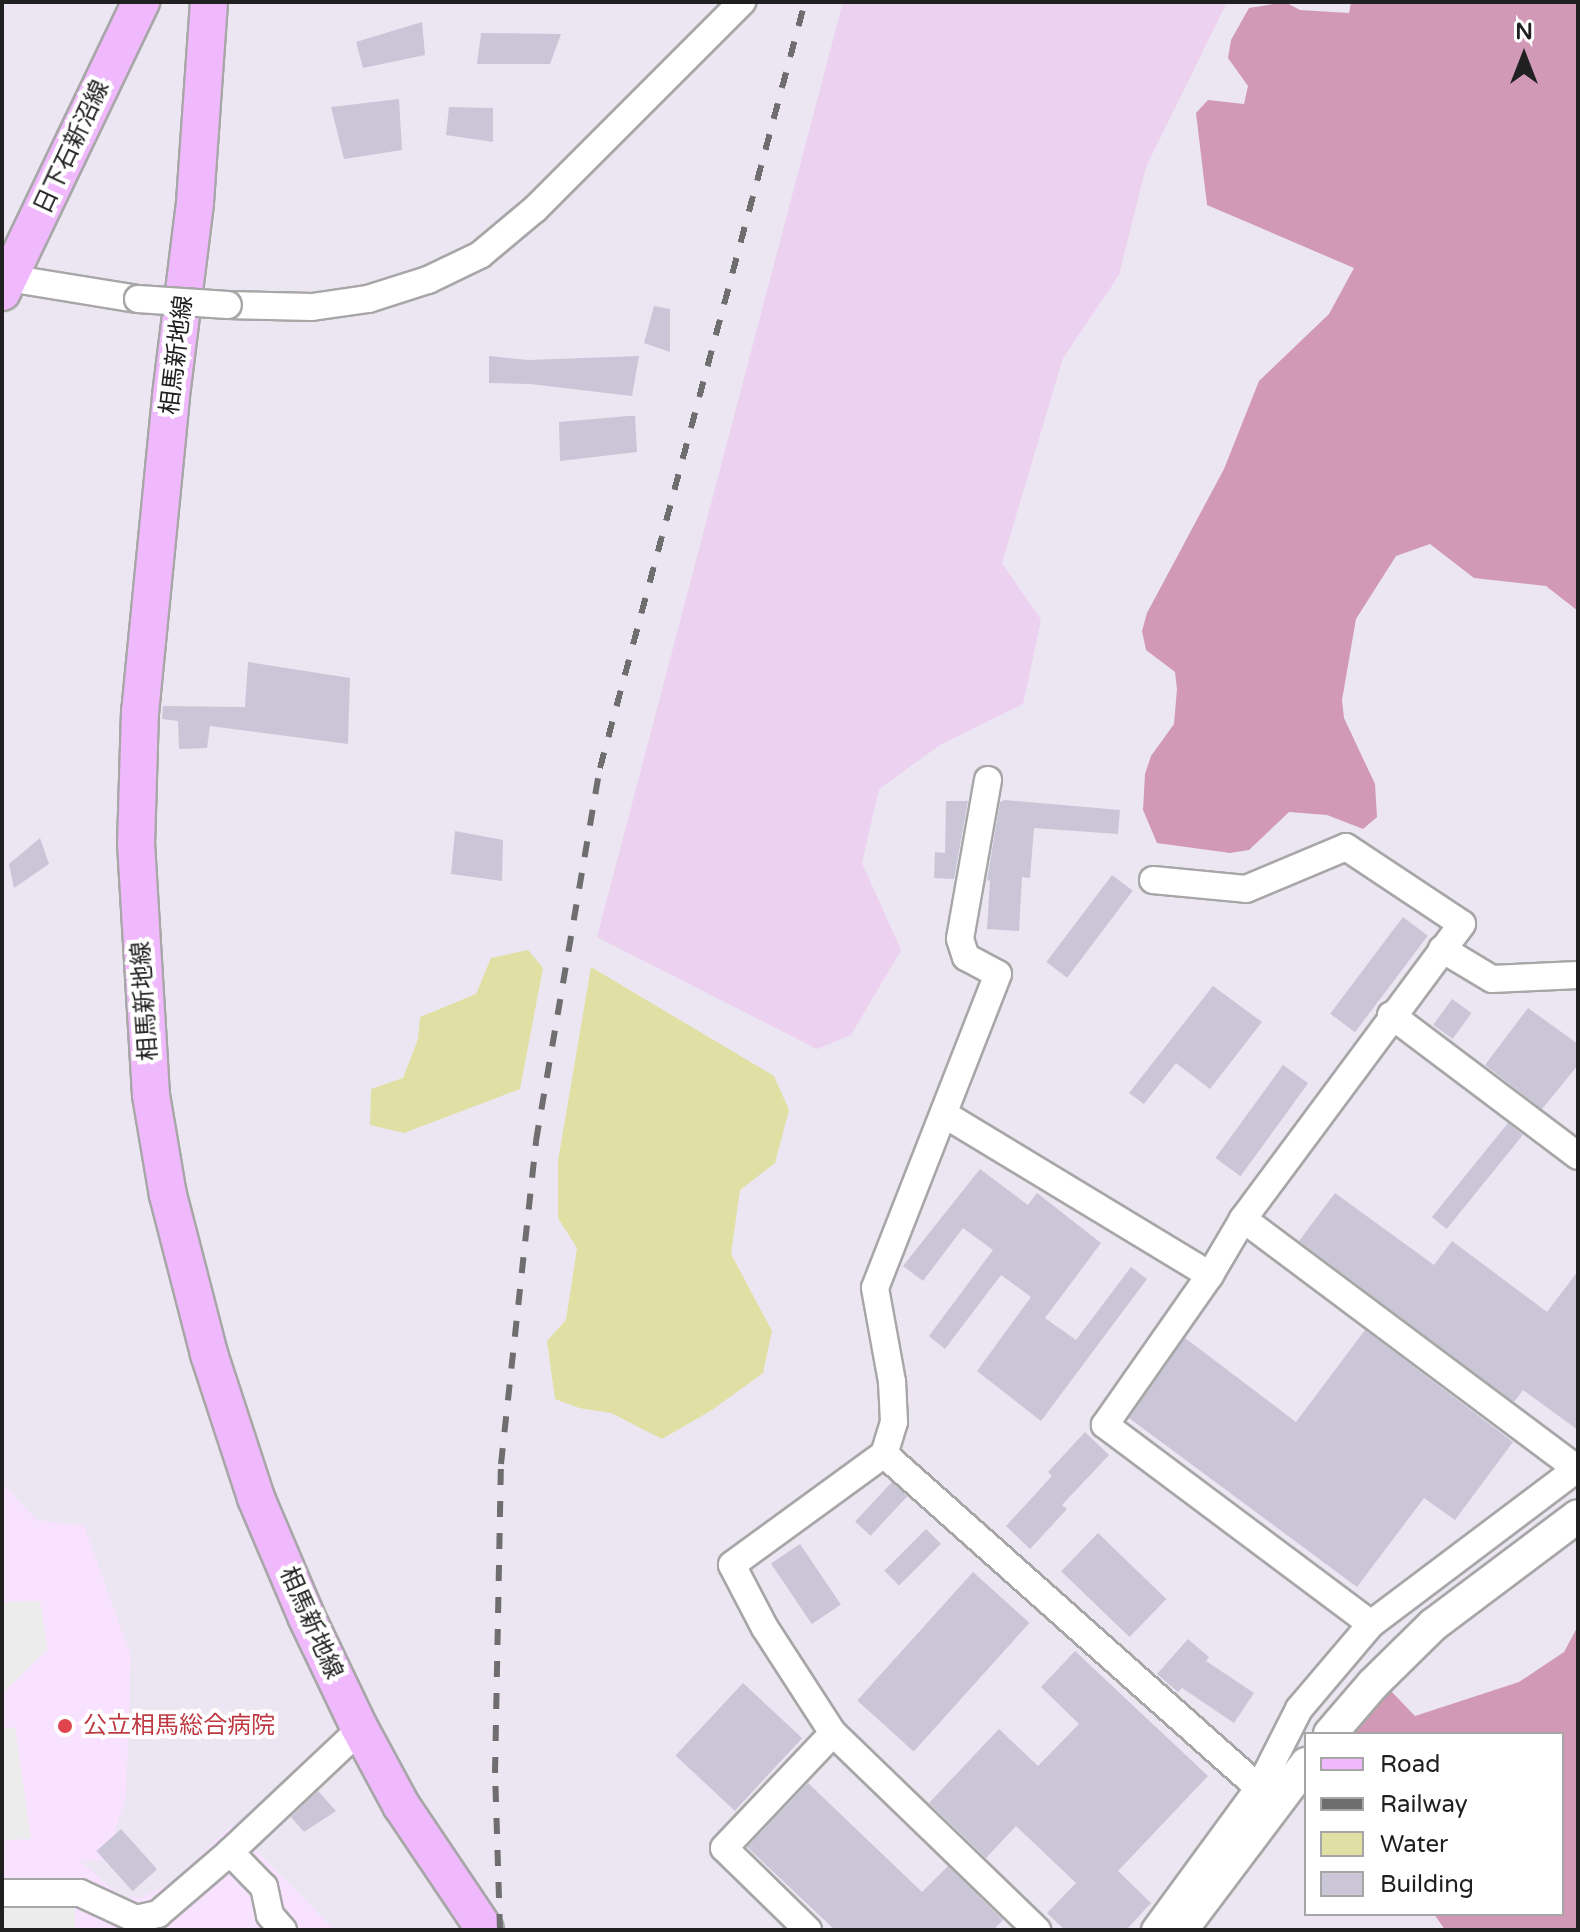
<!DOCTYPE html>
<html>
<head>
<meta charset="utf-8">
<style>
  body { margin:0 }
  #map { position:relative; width:1580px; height:1932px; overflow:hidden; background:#ebe6f1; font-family:"Varela Round","Noto Sans JP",sans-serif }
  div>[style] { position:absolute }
  .education>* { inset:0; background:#f8e2ff }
  .farmland>* { inset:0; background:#ecd1f0 }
  .forest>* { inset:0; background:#d299b7 }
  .parking>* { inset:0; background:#ececec }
  .water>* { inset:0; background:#e0e0a5 }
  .building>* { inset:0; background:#cac6d8; transform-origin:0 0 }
  .roads { filter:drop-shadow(2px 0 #a7a7a7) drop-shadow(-2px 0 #a7a7a7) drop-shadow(0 2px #a7a7a7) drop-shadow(0 -2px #a7a7a7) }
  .minor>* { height:26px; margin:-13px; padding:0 13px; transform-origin:13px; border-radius:13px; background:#fff }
  .tertiary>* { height:32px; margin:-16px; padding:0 16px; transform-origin:16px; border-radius:16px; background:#fff }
  .secondary>* { height:36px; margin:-18px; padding:0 18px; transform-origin:18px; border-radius:18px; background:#f1b9fd }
  .rail>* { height:6px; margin-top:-3px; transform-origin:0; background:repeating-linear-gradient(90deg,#6e6e6e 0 16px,transparent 0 32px) }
  .bridges { filter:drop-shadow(2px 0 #a7a7a7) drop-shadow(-2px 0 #a7a7a7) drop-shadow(0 2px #a7a7a7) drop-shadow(0 -2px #a7a7a7) }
  .minor-bridge>* { height:26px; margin:-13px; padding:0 13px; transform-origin:13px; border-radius:13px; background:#fff }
  .dots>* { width:22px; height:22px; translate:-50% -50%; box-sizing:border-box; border:4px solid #fff; border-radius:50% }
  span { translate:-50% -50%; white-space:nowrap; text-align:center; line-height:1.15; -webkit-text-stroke:8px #fff; paint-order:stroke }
  .street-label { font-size:24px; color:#202020 }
  .health-label { font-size:24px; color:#be3a42 }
  .left { translate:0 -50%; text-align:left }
  .frame { position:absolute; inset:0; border:4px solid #202020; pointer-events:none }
  .legend { position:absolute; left:1304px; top:1732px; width:260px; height:184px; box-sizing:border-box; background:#fff; border:2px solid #a6a6a6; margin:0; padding:10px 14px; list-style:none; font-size:24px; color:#202020 }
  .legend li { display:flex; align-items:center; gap:16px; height:40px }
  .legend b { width:40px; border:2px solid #a6a6a6 }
  .north { position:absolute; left:1484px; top:16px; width:80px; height:80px; -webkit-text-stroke:6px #fff; paint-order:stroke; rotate:0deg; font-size:22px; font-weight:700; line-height:32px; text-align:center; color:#202020 }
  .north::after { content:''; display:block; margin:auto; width:28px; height:36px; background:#202020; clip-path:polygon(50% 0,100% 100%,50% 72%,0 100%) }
</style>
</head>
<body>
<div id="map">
  <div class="education">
    <i style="clip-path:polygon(2px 1483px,36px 1520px,84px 1526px,131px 1656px,126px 1797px,105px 1860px,80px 1861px,120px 1896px,140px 1898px,171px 1883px,232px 1825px,334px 1930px,2px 1930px)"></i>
  </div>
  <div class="farmland">
    <i style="clip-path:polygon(843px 2px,1227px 2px,1146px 167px,1119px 275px,1063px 358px,1002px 563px,1041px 620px,1023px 704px,940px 745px,879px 789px,862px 863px,901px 950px,851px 1035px,817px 1049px,597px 937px)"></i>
  </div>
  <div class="forest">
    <i style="clip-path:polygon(1285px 2px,1300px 10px,1349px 13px,1351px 2px,1578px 2px,1578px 611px,1546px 586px,1474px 578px,1430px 544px,1396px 556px,1356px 619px,1342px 700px,1344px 718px,1375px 784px,1377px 817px,1363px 829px,1327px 815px,1289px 812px,1249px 850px,1230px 853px,1157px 843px,1143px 810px,1145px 774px,1151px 756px,1174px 724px,1177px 689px,1175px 672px,1146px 650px,1142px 631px,1147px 613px,1224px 469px,1259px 381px,1329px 314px,1354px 268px,1207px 205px,1196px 113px,1208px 100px,1244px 104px,1248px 86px,1228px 58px,1231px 40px,1249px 8px)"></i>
    <i style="clip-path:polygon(1578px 1626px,1578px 1930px,1445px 1930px,1434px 1914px,1562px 1914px,1562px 1734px,1352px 1734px,1359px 1711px,1390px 1690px,1415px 1716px,1519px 1682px,1564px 1652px)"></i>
  </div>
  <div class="parking">
    <i style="clip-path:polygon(40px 1601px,48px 1649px,2px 1694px,2px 1602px)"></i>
    <i style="clip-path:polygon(2px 1727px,15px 1728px,31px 1839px,2px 1840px)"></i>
    <i style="clip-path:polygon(51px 1903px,75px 1908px,75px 1930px,2px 1930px,2px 1904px)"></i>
  </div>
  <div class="water">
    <i style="clip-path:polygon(528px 950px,543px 968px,520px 1089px,404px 1133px,370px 1125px,371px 1089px,403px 1078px,418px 1039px,420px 1017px,476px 994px,491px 958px)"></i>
    <i style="clip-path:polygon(591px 967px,774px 1076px,789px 1110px,775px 1163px,740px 1190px,731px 1254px,772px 1331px,763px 1373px,712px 1410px,662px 1439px,611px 1413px,579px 1408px,555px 1399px,547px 1341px,566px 1320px,577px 1248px,558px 1218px,558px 1161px)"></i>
  </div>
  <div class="building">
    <i style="clip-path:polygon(422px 22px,425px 55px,363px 68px,356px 42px)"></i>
    <i style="clip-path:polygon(481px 33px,561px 34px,550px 64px,477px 64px)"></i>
    <i style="clip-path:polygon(399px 99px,402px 150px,344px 159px,331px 107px)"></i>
    <i style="clip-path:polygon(449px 107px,493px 108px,493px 142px,446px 135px)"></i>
    <i style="clip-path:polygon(654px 306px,670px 309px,670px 352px,644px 343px)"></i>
    <i style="clip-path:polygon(489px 356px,528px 360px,639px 356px,632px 396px,530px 384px,489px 383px)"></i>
    <i style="clip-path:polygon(628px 416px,635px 416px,637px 452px,560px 461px,559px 422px)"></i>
    <i style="clip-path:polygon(248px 662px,350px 678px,348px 744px,210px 726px,207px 748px,179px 749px,178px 721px,162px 719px,163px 706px,245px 707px)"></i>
    <i style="clip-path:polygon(1005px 800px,1120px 810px,1118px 834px,1034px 828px,1030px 878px,1022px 877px,1019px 931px,987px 929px,990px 881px,987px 880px,1000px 802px)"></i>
    <i style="clip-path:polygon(946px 801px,968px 801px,954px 879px,934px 878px,935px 852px,945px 853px)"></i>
    <i style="clip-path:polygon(455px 831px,503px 840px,502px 881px,451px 874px)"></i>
    <i style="clip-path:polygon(40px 838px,49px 864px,14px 888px,9px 864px)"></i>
    <i style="left:1112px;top:875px;width:26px;height:109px;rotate:37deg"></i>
    <i style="left:1403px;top:917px;width:31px;height:121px;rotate:37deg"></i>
    <i style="clip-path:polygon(1213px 986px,1262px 1022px,1210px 1089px,1176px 1063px,1144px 1104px,1129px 1093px)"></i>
    <i style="left:1452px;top:999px;width:24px;height:32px;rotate:36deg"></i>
    <i style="clip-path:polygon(1528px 1008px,1578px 1044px,1578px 1065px,1542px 1109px,1485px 1065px)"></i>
    <i style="left:1283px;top:1065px;width:31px;height:115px;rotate:36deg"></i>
    <i style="left:1508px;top:1123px;width:19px;height:121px;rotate:39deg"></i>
    <i style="clip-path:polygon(980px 1169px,1028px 1205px,1037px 1193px,1101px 1243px,1045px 1318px,1076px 1340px,1131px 1267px,1147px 1279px,1041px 1421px,977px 1371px,1031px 1297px,1001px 1275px,945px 1349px,929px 1336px,993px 1250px,963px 1228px,923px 1281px,903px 1266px)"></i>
    <i style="clip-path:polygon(1335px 1193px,1434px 1265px,1452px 1241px,1547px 1312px,1578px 1271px,1578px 1430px,1523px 1390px,1514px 1402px,1299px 1241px)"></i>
    <i style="clip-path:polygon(1365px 1330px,1513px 1442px,1455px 1520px,1424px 1498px,1357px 1587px,1129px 1418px,1185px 1338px,1296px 1422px)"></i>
    <i style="clip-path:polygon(1085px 1432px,1109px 1455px,1062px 1505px,1067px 1509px,1030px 1549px,1006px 1526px,1052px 1476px,1048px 1472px)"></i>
    <i style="left:892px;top:1482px;width:21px;height:54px;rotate:43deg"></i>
    <i style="left:926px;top:1529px;width:21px;height:59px;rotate:45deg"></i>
    <i style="left:1098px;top:1533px;width:95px;height:53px;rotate:44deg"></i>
    <i style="left:800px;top:1544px;width:73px;height:35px;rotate:56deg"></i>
    <i style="left:973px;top:1572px;width:76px;height:173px;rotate:42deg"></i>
    <i style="clip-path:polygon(1188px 1639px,1209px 1657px,1206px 1661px,1254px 1693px,1234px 1723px,1182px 1688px,1178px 1692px,1157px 1674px)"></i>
    <i style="clip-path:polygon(1075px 1651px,1208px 1776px,1118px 1871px,1151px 1903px,1126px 1930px,1065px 1930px,1047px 1913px,1076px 1883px,1016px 1826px,986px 1858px,929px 1803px,999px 1729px,1038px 1766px,1079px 1724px,1041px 1687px)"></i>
    <i style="left:743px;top:1683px;width:81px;height:99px;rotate:43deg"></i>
    <i style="clip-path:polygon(808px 1783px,922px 1892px,948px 1866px,1003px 1920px,993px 1930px,835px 1930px,747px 1847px)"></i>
    <i style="clip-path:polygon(318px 1791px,336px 1811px,304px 1832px,291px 1817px)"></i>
    <i style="left:121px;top:1829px;width:54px;height:33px;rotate:48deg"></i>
  </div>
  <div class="roads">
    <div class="minor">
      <i style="left:2px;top:277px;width:138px;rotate:9.2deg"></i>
      <i style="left:228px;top:305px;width:84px;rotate:1.4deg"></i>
      <i style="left:312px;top:307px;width:57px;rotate:-8.1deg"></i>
      <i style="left:368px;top:299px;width:63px;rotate:-17.6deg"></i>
      <i style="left:428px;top:280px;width:58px;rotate:-25.7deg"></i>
      <i style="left:480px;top:255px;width:72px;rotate:-39.9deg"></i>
      <i style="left:535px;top:209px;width:293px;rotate:-45deg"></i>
      <i style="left:988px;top:780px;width:161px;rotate:100deg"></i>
      <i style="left:960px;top:939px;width:19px;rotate:72deg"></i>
      <i style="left:966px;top:957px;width:36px;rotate:28deg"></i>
      <i style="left:998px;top:974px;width:337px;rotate:111.4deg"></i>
      <i style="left:875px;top:1288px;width:96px;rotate:79.7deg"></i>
      <i style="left:892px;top:1382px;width:40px;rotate:87.1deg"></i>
      <i style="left:894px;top:1422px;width:34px;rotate:107deg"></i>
      <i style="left:884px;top:1454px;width:188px;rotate:143.9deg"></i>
      <i style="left:732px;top:1565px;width:71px;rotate:62.4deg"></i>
      <i style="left:765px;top:1628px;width:125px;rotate:57.1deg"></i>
      <i style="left:833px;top:1733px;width:284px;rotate:44deg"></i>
      <i style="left:1153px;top:880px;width:93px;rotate:5.5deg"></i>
      <i style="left:1246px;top:889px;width:108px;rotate:-22.8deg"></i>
      <i style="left:1346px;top:847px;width:139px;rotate:33.6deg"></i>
      <i style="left:1462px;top:924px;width:367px;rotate:126.6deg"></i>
      <i style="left:1243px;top:1219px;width:65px;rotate:120.5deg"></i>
      <i style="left:1210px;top:1275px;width:183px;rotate:125deg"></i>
      <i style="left:1105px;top:1425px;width:332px;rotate:36.8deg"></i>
      <i style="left:1442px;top:949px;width:58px;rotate:31deg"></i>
      <i style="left:1492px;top:979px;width:86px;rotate:-2.7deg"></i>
      <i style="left:1391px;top:1015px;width:234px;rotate:37deg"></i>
      <i style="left:944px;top:1114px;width:311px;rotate:31.2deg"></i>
      <i style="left:1243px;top:1219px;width:419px;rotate:36.8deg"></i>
      <i style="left:884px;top:1454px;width:502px;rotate:41.69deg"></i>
      <i style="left:2px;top:1893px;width:78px"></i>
      <i style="left:80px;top:1893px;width:62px;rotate:24.9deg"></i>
      <i style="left:136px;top:1919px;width:23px;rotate:-13deg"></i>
      <i style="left:158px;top:1914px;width:95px;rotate:-40.7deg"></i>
      <i style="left:283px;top:1930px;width:20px;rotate:-131deg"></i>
      <i style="left:270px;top:1915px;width:29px;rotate:-102deg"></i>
      <i style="left:264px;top:1887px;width:49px;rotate:-134.2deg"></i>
      <i style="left:230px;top:1852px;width:168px;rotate:-43.3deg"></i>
      <i style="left:352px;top:1737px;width:12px;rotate:-55deg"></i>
      <i style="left:808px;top:1930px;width:117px;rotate:-135.7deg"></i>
      <i style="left:724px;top:1848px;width:158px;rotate:-46.5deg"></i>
      <i style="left:1155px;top:1930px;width:176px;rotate:-53.8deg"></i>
      <i style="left:1259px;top:1788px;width:89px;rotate:-63.1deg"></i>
      <i style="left:1299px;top:1709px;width:111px;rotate:-49.7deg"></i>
      <i style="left:1371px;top:1624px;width:259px;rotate:-37deg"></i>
    </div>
    <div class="tertiary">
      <i style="left:1330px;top:1734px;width:66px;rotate:-49.3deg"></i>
      <i style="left:1373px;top:1684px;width:84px;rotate:-44.5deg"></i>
      <i style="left:1433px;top:1625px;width:181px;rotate:-36.9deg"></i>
      <i style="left:1181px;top:1930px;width:208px;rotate:-53deg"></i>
    </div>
    <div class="secondary">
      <i style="left:209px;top:2px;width:201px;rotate:94deg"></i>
      <i style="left:195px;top:203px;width:195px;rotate:97.1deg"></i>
      <i style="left:171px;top:397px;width:316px;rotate:95.6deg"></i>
      <i style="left:140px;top:711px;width:132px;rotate:91.7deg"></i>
      <i style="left:136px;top:843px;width:252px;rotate:86.6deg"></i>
      <i style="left:151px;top:1095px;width:101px;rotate:80.4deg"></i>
      <i style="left:168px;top:1195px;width:164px;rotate:75.5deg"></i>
      <i style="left:209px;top:1354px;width:151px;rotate:71.9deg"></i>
      <i style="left:256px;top:1498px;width:128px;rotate:67deg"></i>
      <i style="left:306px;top:1616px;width:123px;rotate:64.5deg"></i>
      <i style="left:359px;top:1727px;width:89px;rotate:61.7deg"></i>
      <i style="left:401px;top:1805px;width:151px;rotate:56.1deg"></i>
      <i style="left:2px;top:292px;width:322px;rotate:-64.4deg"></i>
    </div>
  </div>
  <div class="rail">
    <i style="left:500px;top:1930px;width:157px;rotate:-91.8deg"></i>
    <i style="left:495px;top:1773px;width:309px;rotate:-88.9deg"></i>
    <i style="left:501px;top:1464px;width:325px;rotate:-83.8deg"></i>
    <i style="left:536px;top:1141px;width:378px;rotate:-80.3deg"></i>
    <i style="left:600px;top:768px;width:793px;rotate:-75.02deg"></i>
  </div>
  <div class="bridges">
    <div class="minor-bridge">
      <i style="left:138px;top:299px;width:90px;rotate:3.8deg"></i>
    </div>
  </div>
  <div class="dots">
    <i style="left:65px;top:1726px;background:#e0444e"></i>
  </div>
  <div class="street-label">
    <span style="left:72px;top:147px;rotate:-65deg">日下石新沼線</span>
    <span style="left:177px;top:355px;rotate:-83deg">相馬新地線</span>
    <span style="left:145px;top:1001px;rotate:-94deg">相馬新地線</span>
    <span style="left:311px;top:1623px;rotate:66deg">相馬新地線</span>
  </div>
  <div class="health-label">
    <span class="left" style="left:83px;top:1726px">公立相馬総合病院</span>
  </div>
  <div class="frame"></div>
  <ul class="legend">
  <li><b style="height:10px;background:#f1b9fd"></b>Road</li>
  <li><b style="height:10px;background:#6e6e6e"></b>Railway</li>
  <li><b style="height:22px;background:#e0e0a5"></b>Water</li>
  <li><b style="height:22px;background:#cac6d8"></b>Building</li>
  </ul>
  <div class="north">N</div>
</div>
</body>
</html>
